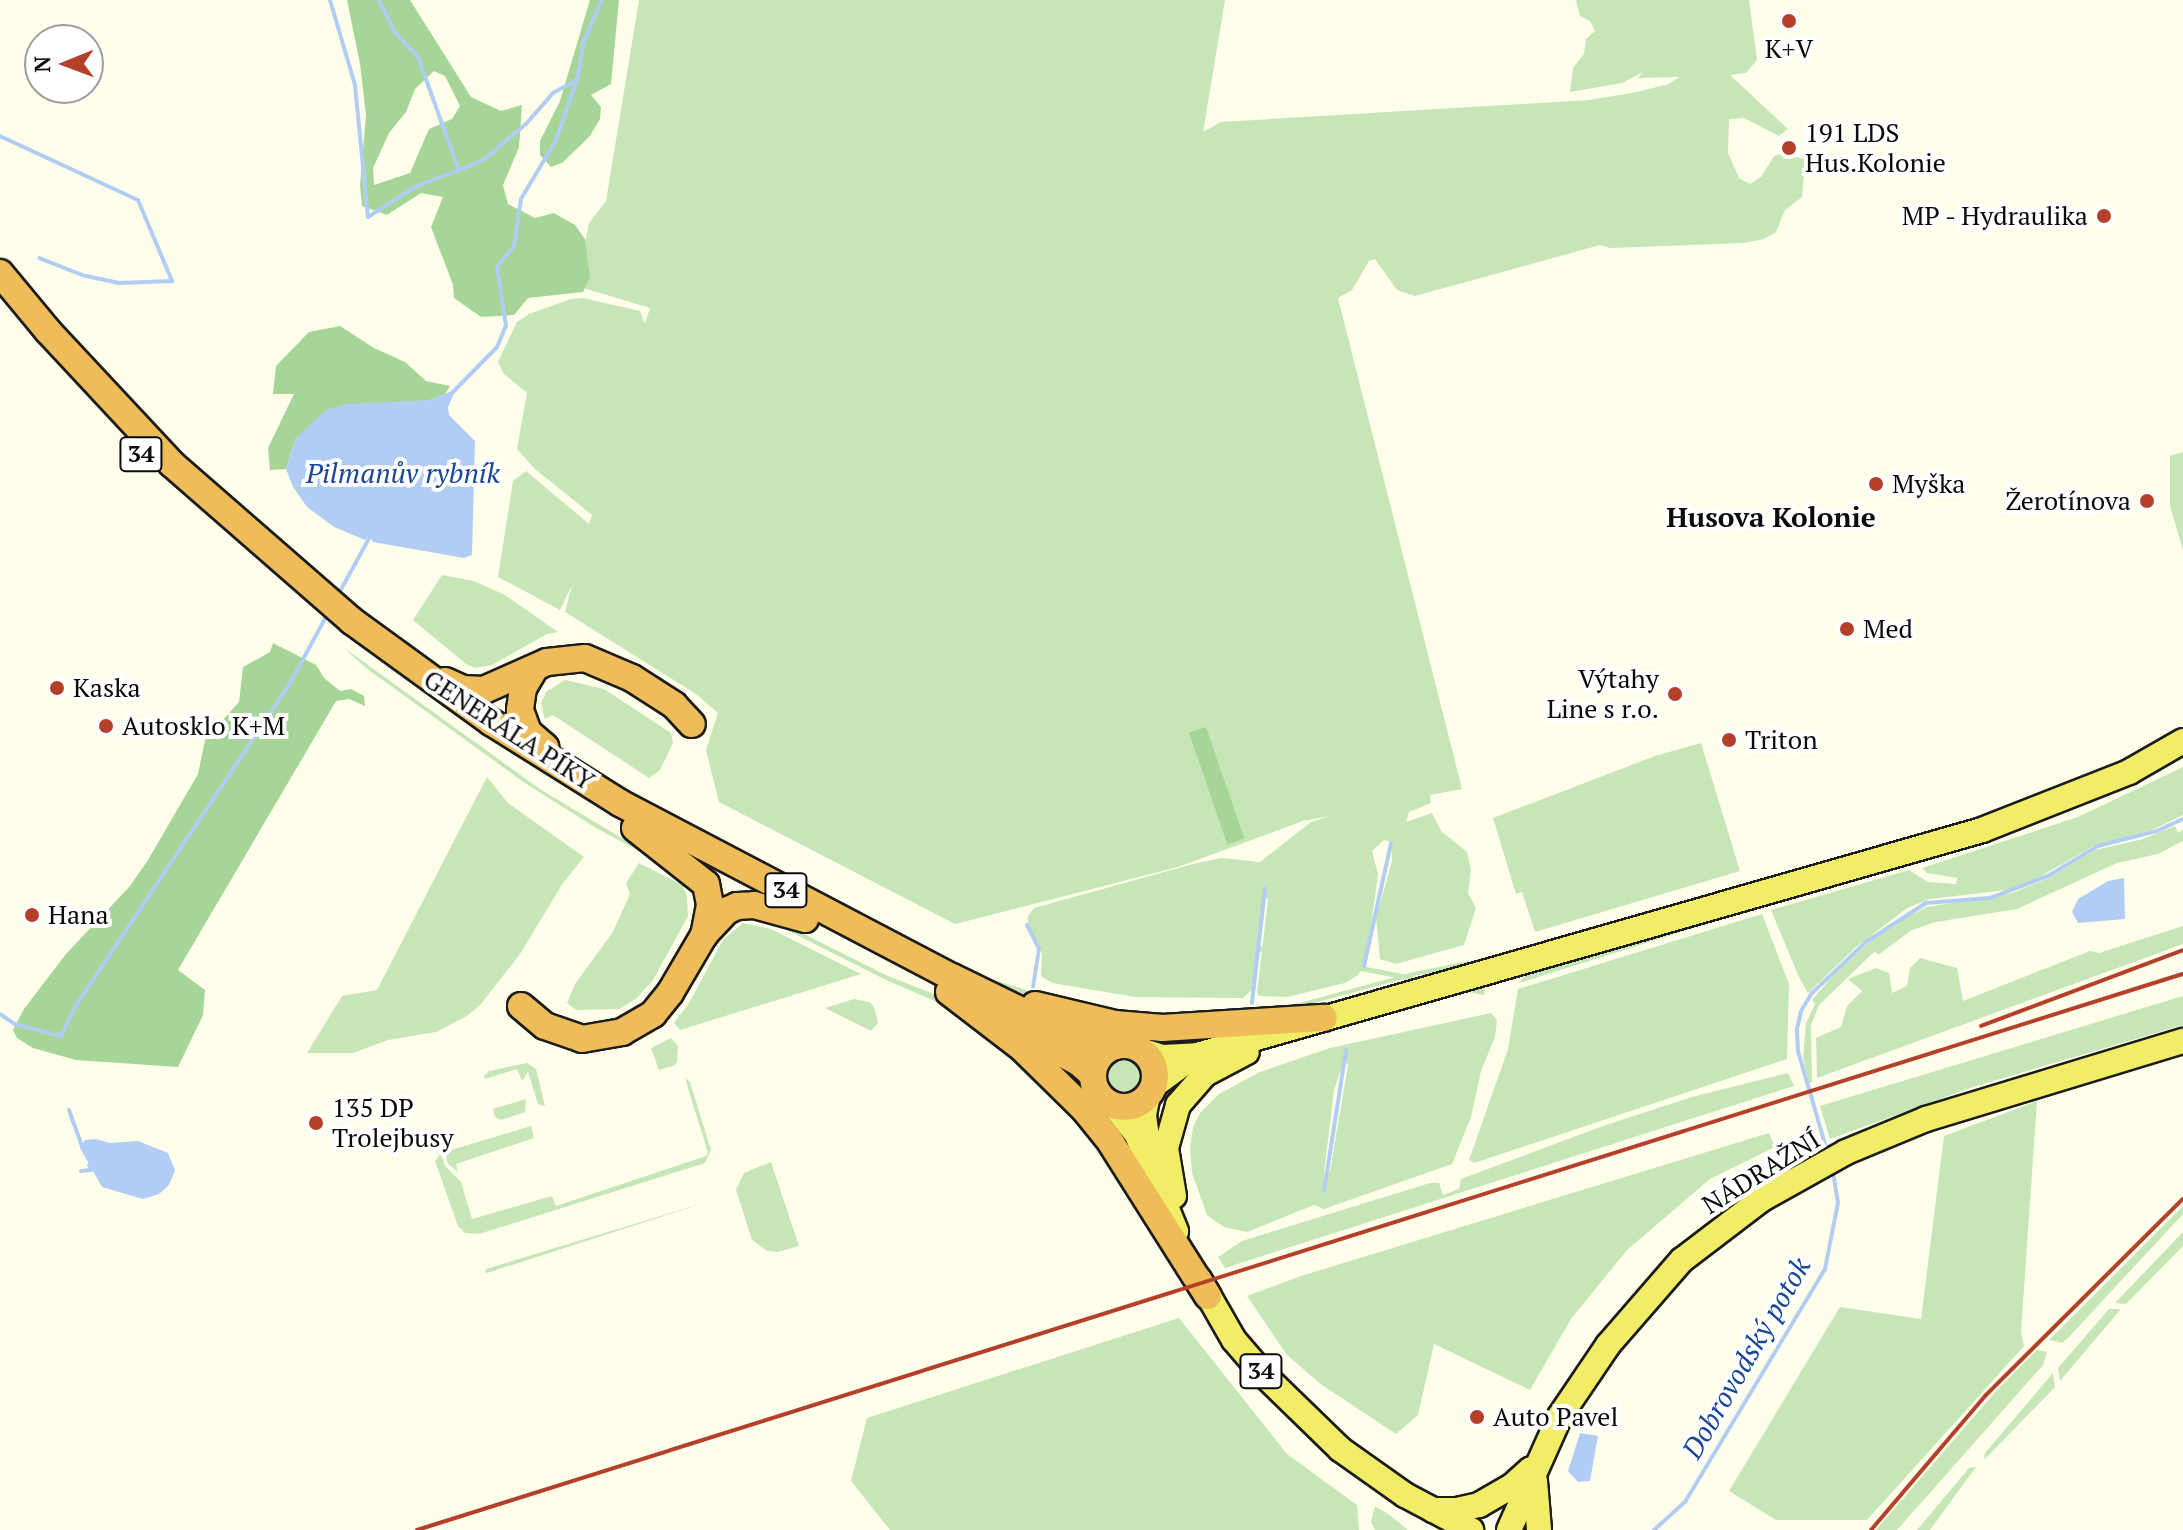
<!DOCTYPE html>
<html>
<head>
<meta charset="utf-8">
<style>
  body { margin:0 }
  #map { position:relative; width:2183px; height:1530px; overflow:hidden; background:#fefeeb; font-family:"PT Serif",serif }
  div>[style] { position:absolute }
  .green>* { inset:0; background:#c6e6b7; transform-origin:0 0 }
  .round { border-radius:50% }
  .forest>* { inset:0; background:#a6d697; transform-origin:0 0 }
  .water>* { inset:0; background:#b2cdf3 }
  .stream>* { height:4px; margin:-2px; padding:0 2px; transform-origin:2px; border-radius:2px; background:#b2cdf3 }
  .roads { filter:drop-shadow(2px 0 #1c1c1c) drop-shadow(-2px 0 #1c1c1c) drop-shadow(0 2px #1c1c1c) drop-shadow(0 -2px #1c1c1c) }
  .major>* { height:24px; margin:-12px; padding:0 12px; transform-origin:12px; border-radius:12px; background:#f2ed67 }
  .highway>* { height:26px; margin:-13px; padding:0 13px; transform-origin:13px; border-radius:13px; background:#eebc59 }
  .highway>.ring { margin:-13px; padding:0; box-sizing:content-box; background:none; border:26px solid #eebc59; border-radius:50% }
  .rail>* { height:4px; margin:-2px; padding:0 2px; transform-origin:2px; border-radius:2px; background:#b4402a }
  .dots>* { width:22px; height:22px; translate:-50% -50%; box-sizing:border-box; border:4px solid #fff; border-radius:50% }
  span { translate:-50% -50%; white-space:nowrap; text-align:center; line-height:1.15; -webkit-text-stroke:8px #fff; paint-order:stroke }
  .shield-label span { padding:2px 6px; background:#fff; border:2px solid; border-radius:6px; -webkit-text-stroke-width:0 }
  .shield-label { font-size:24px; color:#0b0b0b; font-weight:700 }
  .poi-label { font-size:26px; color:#0b0b0b }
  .left { translate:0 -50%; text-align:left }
  .right { translate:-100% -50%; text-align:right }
  .street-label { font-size:26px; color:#0b0b0b }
  .water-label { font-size:28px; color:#1b4797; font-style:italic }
  .neighbourhood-label { font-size:28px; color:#0b0b0b; font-weight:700 }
  .north { position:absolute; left:24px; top:24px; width:80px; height:80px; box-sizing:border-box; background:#fff; border:2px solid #9d9d9d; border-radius:50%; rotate:269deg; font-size:22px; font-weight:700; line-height:32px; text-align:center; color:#0b0b0b }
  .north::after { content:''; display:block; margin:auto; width:28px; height:36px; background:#b4402a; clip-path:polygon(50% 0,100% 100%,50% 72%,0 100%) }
</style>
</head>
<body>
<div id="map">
  <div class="green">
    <i style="clip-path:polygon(639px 0,1225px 0,1203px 132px,1221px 122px,1589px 100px,1637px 92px,1669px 84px,1679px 77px,1638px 78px,1643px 72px,1622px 83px,1570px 92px,1573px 68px,1584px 54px,1586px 39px,1595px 31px,1590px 21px,1580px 16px,1576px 0,1749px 0,1757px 60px,1746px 73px,1730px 75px,1788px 129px,1779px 136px,1744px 118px,1729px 119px,1728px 153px,1739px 178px,1750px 184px,1761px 177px,1774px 156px,1781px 154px,1805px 159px,1802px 197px,1785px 210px,1776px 232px,1764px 239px,1744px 243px,1610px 248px,1600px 245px,1415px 296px,1397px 290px,1375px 259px,1369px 261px,1352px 290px,1338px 298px,1462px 789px,1430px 795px,1431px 803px,1409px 812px,1406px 822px,1432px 813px,1441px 831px,1467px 852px,1471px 870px,1468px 893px,1476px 908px,1464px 945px,1396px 964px,1380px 959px,1376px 918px,1392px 861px,1391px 842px,1384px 840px,1372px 851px,1378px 874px,1366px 963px,1358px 975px,1345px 983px,1287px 997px,1259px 996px,1257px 992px,1268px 900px,1264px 896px,1254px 988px,1243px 998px,1135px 997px,1052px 983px,1041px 976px,1042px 953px,1028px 928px,1028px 916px,1034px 908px,1193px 864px,1221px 858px,1260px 862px,1311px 822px,1330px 816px,1303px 821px,1178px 867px,955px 924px,719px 802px,706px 750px,718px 713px,696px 694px,565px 612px,572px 585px,560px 610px,498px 577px,513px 481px,526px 471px,589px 524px,592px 515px,535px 469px,517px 449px,527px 393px,504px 374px,498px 362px,517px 322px,529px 314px,571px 299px,583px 298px,640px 311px,645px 324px,650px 308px,577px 286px,589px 223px,606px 201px)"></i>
    <i style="clip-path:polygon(2183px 452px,2183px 550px,2170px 506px,2170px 456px)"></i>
    <i style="clip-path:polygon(442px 575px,474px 581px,505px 595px,558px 632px,547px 634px,492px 665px,475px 668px,466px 664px,413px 620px)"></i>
    <i style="clip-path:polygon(343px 647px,540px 789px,683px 875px,596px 828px,525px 783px,366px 668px)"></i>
    <i style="clip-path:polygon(565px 680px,604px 689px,671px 733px,673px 743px,660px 770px,649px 778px,553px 715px,545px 719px,541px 703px,546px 692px)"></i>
    <i style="clip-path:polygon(535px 722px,551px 739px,635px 795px,717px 843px,967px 971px,1076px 1006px,1048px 1002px,967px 975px,632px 799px,540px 737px)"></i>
    <i style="clip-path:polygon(1701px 743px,1740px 871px,1535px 932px,1522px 892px,1516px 894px,1493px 818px,1655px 756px)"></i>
    <i style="clip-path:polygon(2183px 767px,2183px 815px,2152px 830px,2092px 847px,2036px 879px,2007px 890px,1930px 899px,1907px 908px,1855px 948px,1808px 993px,1799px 977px,1771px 910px,1909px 870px,1928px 882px,1956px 884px,1957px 878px,1927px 873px,1922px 868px,2078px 817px)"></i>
    <i style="clip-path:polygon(487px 777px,508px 803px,584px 857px,563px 883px,520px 954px,481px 1004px,467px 1016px,436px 1032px,388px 1040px,353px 1053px,307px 1053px,342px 996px,377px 990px)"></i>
    <i style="clip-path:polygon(2175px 826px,2178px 833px,2183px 830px,2183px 841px,2158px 854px,2117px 863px,2017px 909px,1936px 922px,1912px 930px,1878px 955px,1875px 951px,1819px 1005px,1811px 1025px,1812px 1082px,1809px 1083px,1803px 1058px,1806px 1023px,1815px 1004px,1812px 1000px,1839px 969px,1888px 926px,1927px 907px,2012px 893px,2049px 878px,2095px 850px,2143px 839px)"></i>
    <i style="clip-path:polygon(639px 863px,682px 885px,687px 895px,688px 916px,653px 980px,636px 999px,619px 1009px,576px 1010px,567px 1003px,575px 984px,613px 932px,630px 894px,626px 883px)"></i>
    <i style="clip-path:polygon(1907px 864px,1735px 915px,1519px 983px,1525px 976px,1580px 959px)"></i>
    <i style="clip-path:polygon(762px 913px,888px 976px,944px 998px,960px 1012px,886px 980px,761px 917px)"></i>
    <i style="clip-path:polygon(1762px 914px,1789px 984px,1787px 1059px,1474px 1163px,1469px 1160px,1508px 1049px,1518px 989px)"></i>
    <i style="clip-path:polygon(743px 923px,771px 929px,861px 974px,680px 1030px,674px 1023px,689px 1003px,723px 940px)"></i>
    <i style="clip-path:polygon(2183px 926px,2183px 944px,1817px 1078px,1816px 1038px,1841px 1027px,1847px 1006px,1862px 991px,1848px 979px,1876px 968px,1889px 973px,1892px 993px,1907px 986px,1910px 968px,1920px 958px,1957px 968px,1963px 1001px,2090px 951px,2099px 953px)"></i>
    <i style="clip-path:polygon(1470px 961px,1475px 964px,1414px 976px,1277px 1013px,1281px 1008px,1414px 972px)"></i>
    <i style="left:1485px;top:990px;width:5px;height:253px;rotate:101deg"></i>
    <i style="clip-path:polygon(2183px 996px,2183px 1025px,1973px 1087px,1830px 1139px,1820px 1106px)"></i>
    <i style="clip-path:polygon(854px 999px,869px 1002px,874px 1007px,878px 1023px,871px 1031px,825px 1008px)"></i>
    <i style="clip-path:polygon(evenodd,1491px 1013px,1497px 1020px,1495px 1037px,1481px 1071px,1471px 1117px,1452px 1164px,1324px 1209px,1314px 1205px,1247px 1232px,1224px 1227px,1207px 1215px,1192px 1173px,1190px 1148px,1193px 1127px,1200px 1113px,1219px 1094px,1260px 1072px,1330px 1048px,1491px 1013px,1344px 1061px,1348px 1065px,1330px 1171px,1324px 1173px,1334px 1090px,1344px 1061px)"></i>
    <i style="clip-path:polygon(671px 1038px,678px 1046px,677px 1061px,675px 1065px,659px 1070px,651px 1048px)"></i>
    <i class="round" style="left:1103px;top:1054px;width:42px;height:42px"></i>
    <i style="clip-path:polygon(527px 1063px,536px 1069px,545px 1106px,538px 1104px,528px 1072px,522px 1081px,517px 1069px,485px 1079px,484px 1076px,489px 1071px)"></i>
    <i style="clip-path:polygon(1788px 1073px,1794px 1086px,1225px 1268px,1218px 1257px,1242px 1241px,1430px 1183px,1439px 1183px,1443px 1195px,1459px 1189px,1461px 1179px,1603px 1126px,1692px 1097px)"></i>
    <i style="clip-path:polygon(685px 1078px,690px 1082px,711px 1150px,705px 1163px,479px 1234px,465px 1233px,458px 1226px,435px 1161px,441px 1153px,445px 1166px,461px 1182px,472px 1219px,552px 1196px,556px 1206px,706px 1156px,708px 1153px)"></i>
    <i style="clip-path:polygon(526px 1099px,525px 1112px,501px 1120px,495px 1117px,493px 1109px)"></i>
    <i style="clip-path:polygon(2037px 1101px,2021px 1332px,2024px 1346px,1867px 1520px,1776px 1520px,1729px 1491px,1840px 1307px,1921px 1319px,1944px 1136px)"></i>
    <i style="clip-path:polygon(531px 1126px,534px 1138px,456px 1164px,458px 1172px,448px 1164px,445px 1152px)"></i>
    <i style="clip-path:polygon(1769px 1133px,1775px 1147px,1710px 1179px,1627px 1250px,1571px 1319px,1530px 1390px,1434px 1344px,1418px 1415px,1396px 1434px,1322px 1385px,1287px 1355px,1247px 1296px,1301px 1276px)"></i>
    <i style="clip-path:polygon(771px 1162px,799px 1246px,778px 1252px,767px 1251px,752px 1240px,736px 1190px,744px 1173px)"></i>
    <i style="clip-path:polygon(707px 1202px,487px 1273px,485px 1272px,486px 1269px)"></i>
    <i style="clip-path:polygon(2183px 1206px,2183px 1214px,2068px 1338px,2062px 1343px,2049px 1340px)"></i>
    <i style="clip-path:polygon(2183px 1232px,2183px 1246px,2126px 1304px,2115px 1303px)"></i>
    <i style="clip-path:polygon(2109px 1309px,2121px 1309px,2060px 1381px,2058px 1368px)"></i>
    <i style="clip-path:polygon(1179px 1318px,1287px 1454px,1357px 1505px,1359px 1530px,890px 1530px,851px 1481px,867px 1418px)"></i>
    <i style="clip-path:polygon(2037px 1350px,2047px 1352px,2043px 1365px,1897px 1530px,1876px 1530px,1997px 1390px)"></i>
    <i style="clip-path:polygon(2053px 1373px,2055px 1387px,1984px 1460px,1985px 1453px)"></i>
    <i style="clip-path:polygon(1976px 1467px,1930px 1530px,1917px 1530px,1969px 1468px)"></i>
    <i style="clip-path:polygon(1375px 1506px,1391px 1516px,1408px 1530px,1375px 1530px,1371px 1522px)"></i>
  </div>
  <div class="forest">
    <i style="clip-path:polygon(evenodd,347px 0,410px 0,471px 97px,501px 111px,522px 105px,519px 147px,503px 185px,508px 204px,535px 218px,554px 213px,575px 225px,585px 239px,590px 277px,583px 292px,528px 298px,514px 315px,481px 317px,454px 298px,453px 285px,431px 227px,443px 197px,421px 193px,387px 215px,362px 206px,360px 185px,366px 115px,360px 64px,347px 0,434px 71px,445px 76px,460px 106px,452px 119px,429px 129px,410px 173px,374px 185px,373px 168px,389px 133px,406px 112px,415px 89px,434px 71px)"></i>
    <i style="clip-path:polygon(590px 0,619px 0,611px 84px,591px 95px,601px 107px,600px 119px,590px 136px,562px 163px,551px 167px,540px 155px,540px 141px,560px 101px)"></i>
    <i style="clip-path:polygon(340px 326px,374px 348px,405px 362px,426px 381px,450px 386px,445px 394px,430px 400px,404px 402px,296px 438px,286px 469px,270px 470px,268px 448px,294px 394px,273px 394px,276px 366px,309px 332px)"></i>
    <i style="clip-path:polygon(273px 643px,316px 665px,324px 678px,340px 691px,351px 689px,364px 696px,365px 706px,349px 699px,336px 701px,178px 970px,205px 990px,203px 1015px,178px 1067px,76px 1060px,33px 1048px,17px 1038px,13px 1030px,24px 1009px,66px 954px,130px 886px,148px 860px,198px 774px,205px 740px,239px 702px,243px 667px,270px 652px)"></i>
    <i style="left:1206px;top:727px;width:118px;height:18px;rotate:71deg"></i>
  </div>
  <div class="water">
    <i style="clip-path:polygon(456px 389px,448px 407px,449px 415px,475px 441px,472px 555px,464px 558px,373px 542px,369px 535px,365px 540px,334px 527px,307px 507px,293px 487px,286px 469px,296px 438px,326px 410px,347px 404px,430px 400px)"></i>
    <i style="clip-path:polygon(2124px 878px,2125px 919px,2078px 923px,2072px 912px,2078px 899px,2108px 881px)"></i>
    <i style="clip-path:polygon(96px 1139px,110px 1143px,138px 1141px,168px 1153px,175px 1170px,169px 1185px,159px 1194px,143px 1199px,102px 1187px,80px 1148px,85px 1140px)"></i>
    <i style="clip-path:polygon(1580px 1433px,1598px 1436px,1590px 1481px,1578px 1482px,1568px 1471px)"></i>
  </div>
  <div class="stream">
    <i style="left:330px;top:0;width:89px;rotate:73.6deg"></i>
    <i style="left:355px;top:85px;width:133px;rotate:84.4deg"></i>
    <i style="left:368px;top:217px;width:56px;rotate:-32.6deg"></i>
    <i style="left:415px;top:187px;width:72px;rotate:-21.2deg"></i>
    <i style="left:482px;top:161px;width:57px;rotate:-40.1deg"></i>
    <i style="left:526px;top:124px;width:41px;rotate:-48.9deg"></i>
    <i style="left:553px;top:93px;width:26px;rotate:-29deg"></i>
    <i style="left:379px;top:0;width:34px;rotate:64deg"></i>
    <i style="left:394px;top:31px;width:35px;rotate:47deg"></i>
    <i style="left:418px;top:57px;width:121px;rotate:70.2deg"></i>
    <i style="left:0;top:136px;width:152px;rotate:24.9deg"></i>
    <i style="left:138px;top:200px;width:88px;rotate:67.2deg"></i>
    <i style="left:172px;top:281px;width:53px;rotate:177.8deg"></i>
    <i style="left:119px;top:283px;width:35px;rotate:-168deg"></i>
    <i style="left:85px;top:276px;width:49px;rotate:-158.6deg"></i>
    <i style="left:453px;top:392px;width:63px;rotate:-45.6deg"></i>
    <i style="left:497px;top:347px;width:23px;rotate:-67deg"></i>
    <i style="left:506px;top:326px;width:60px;rotate:-98.7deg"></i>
    <i style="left:497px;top:267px;width:27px;rotate:-51deg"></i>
    <i style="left:514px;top:246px;width:48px;rotate:-81.5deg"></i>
    <i style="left:521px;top:199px;width:69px;rotate:-59.3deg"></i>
    <i style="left:556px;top:140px;width:64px;rotate:-70.7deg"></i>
    <i style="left:577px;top:80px;width:40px;rotate:-80deg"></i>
    <i style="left:584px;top:41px;width:45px;rotate:-66.3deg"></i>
    <i style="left:338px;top:595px;width:71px;rotate:-61.3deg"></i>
    <i style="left:1027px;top:925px;width:27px;rotate:63deg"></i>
    <i style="left:1039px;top:949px;width:38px;rotate:99deg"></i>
    <i style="left:1364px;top:966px;width:126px;rotate:-77.6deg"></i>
    <i style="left:1252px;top:1003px;width:115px;rotate:-83.5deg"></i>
    <i style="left:0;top:1014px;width:18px;rotate:34deg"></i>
    <i style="left:15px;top:1024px;width:48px;rotate:14.6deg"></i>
    <i style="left:61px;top:1036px;width:32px;rotate:-64deg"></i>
    <i style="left:75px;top:1007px;width:384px;rotate:-56.4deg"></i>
    <i style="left:288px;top:687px;width:84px;rotate:-61.6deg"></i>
    <i style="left:69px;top:1110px;width:41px;rotate:70.3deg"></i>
    <i style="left:1827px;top:1151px;width:104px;rotate:-106.2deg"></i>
    <i style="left:1798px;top:1051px;width:22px;rotate:-93deg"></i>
    <i style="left:1797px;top:1029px;width:18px;rotate:-77deg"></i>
    <i style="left:1801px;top:1011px;width:21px;rotate:-59deg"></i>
    <i style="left:1812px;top:993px;width:74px;rotate:-43.4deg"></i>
    <i style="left:1866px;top:942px;width:72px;rotate:-33deg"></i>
    <i style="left:1926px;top:903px;width:64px;rotate:-4.5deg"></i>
    <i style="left:1990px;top:898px;width:62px;rotate:-20.8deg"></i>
    <i style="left:2048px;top:876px;width:58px;rotate:-31deg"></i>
    <i style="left:2098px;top:846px;width:61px;rotate:-14.3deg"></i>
    <i style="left:2157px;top:831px;width:29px;rotate:-25deg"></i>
    <i style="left:81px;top:1171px;width:10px;rotate:-6deg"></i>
    <i style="left:91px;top:1170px;width:5px;rotate:-112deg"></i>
    <i style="left:1324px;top:1191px;width:143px;rotate:-81.1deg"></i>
    <i style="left:1654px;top:1530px;width:42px;rotate:-42.1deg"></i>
    <i style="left:1685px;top:1502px;width:272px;rotate:-59deg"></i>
    <i style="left:1825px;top:1269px;width:67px;rotate:-78.9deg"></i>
    <i style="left:1838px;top:1203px;width:32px;rotate:-99deg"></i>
  </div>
  <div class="roads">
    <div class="major">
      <i style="left:1143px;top:1051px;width:21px;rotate:17deg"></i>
      <i style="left:1163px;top:1057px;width:34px;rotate:-3deg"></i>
      <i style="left:1197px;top:1055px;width:817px;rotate:-15.99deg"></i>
      <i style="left:1982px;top:830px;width:158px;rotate:-21.5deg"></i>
      <i style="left:2129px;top:772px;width:62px;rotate:-29.9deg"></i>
      <i style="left:1153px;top:1086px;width:51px;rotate:-36.2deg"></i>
      <i style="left:1113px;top:1105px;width:38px;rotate:51deg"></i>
      <i style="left:1137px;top:1135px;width:104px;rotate:67.9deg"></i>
      <i style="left:1148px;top:1144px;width:29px;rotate:-98deg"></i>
      <i style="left:1144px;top:1115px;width:20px;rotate:-79deg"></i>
      <i style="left:1174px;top:1196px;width:49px;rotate:-99.5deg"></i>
      <i style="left:1166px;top:1148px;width:45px;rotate:-74.4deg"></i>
      <i style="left:1178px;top:1105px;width:41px;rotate:-48.9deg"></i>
      <i style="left:1205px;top:1074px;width:47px;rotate:-27.6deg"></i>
      <i style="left:1199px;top:1279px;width:70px;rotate:60.2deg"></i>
      <i style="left:1234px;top:1340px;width:48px;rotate:49.3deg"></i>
      <i style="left:1265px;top:1376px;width:105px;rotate:44.2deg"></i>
      <i style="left:1340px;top:1449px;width:80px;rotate:35.3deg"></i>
      <i style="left:1405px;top:1495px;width:75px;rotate:27.9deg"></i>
      <i style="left:1535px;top:1481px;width:49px;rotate:85.3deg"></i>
      <i style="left:1433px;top:1510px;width:24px"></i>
      <i style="left:1457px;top:1510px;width:23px;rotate:-13deg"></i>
      <i style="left:1479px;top:1505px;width:38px;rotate:-30deg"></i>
      <i style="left:1512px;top:1486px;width:25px;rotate:-42deg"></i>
      <i style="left:1509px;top:1530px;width:125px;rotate:-65.9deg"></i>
      <i style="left:1560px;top:1416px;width:86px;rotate:-55.9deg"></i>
      <i style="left:1608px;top:1345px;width:113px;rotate:-49deg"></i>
      <i style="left:1682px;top:1260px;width:101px;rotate:-37.3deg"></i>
      <i style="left:1762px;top:1199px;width:96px;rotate:-29.2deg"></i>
      <i style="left:1846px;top:1152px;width:87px;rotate:-22.4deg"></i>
      <i style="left:1926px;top:1119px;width:269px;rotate:-16.9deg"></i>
    </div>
    <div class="highway">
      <i style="left:0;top:273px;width:75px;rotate:50.4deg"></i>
      <i style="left:48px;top:331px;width:182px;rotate:47deg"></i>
      <i style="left:172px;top:464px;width:239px;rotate:41.1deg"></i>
      <i style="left:352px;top:621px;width:172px;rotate:36deg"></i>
      <i style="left:491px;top:722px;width:152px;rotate:32.1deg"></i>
      <i style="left:620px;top:803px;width:375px;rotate:27.7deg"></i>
      <i style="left:952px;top:977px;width:144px;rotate:26deg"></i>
      <i style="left:1081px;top:1040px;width:35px;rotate:10deg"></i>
      <i style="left:535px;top:668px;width:23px;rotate:121deg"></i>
      <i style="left:523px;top:688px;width:22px;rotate:98deg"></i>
      <i style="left:520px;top:710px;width:23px;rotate:70deg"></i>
      <i style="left:528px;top:732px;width:23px;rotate:41deg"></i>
      <i style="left:445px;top:681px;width:20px;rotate:24deg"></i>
      <i style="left:463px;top:689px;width:21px;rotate:3deg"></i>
      <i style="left:484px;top:690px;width:69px;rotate:-24deg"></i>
      <i style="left:547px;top:662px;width:38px;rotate:-6deg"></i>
      <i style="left:585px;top:658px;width:51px;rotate:23.1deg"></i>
      <i style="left:632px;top:678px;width:50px;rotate:32.7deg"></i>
      <i style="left:674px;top:705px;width:26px;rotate:47deg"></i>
      <i style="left:635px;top:828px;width:90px;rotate:38.3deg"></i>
      <i style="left:706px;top:884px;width:21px;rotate:79deg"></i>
      <i style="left:710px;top:905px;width:31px;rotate:101deg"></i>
      <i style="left:949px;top:992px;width:92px;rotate:37.5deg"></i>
      <i style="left:1022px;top:1048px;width:88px;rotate:44.5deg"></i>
      <i style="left:1085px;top:1110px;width:36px;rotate:51deg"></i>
      <i style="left:1108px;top:1138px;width:187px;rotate:57.7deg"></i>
      <i style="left:1035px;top:1005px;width:82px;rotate:13.4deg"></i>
      <i style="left:1115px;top:1024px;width:48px;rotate:4.8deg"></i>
      <i style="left:1163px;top:1028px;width:161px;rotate:-3.6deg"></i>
      <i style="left:521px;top:1006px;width:31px;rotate:40deg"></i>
      <i style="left:545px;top:1026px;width:39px;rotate:19deg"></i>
      <i style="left:582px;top:1039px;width:41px;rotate:-9.9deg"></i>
      <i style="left:622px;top:1032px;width:36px;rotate:-30deg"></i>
      <i style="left:653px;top:1014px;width:27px;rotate:-51deg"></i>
      <i style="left:670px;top:993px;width:67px;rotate:-59.6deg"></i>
      <i style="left:704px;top:935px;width:33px;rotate:-47deg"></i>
      <i style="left:726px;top:911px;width:12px;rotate:-24deg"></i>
      <i style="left:737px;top:906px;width:17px;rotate:-3deg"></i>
      <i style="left:754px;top:905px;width:53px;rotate:15.4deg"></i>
      <i style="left:996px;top:1018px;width:93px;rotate:28.2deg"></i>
      <i style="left:1078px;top:1062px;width:18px;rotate:41deg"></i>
      <i class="ring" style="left:1093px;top:1045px;width:36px;height:36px"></i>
    </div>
  </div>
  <div class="rail">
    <i style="left:1981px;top:1026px;width:216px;rotate:-20.6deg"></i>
    <i style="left:417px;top:1530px;width:1851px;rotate:-17.48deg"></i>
    <i style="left:1871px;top:1530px;width:176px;rotate:-49.6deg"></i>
    <i style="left:1985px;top:1396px;width:279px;rotate:-44.9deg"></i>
  </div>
  <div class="dots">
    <i style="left:1789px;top:21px;background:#b4402a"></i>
    <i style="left:1789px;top:148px;background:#b4402a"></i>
    <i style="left:2104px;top:216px;background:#b4402a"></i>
    <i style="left:1876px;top:484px;background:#b4402a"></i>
    <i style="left:2147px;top:501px;background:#b4402a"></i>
    <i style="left:1847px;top:629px;background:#b4402a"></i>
    <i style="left:57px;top:688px;background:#b4402a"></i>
    <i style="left:1675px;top:694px;background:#b4402a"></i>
    <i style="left:106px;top:726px;background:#b4402a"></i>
    <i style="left:1729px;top:740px;background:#b4402a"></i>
    <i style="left:32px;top:915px;background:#b4402a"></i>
    <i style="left:316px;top:1123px;background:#b4402a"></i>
    <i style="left:1477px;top:1417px;background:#b4402a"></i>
  </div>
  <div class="shield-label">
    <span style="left:141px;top:454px">34</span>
    <span style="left:786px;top:890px">34</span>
    <span style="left:1261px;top:1371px">34</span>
  </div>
  <div class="poi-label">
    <span style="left:1789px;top:49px">K+V</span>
    <span class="left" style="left:1805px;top:148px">191 LDS<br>Hus.Kolonie</span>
    <span class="right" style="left:2088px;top:216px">MP - Hydraulika</span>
    <span class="left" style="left:1892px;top:484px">Myška</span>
    <span class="right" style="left:2131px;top:501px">Žerotínova</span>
    <span class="left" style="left:1863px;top:629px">Med</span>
    <span class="right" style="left:1659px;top:694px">Výtahy<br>Line s r.o.</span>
    <span class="left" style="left:73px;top:688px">Kaska</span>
    <span class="left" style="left:122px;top:726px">Autosklo K+M</span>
    <span class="left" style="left:1745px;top:740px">Triton</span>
    <span class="left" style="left:48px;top:915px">Hana</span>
    <span class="left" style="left:332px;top:1123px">135 DP<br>Trolejbusy</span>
    <span class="left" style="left:1493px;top:1417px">Auto Pavel</span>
  </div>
  <div class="street-label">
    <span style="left:509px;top:730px;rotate:33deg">GENERÁLA PÍKY</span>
    <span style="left:1761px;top:1172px;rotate:-32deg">NÁDRAŽNÍ</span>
  </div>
  <div class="water-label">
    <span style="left:403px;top:473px">Pilmanův rybník</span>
    <span style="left:1746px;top:1358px;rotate:-60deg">Dobrovodský potok</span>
  </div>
  <div class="neighbourhood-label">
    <span style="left:1771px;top:517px">Husova Kolonie</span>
  </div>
  <div class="north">N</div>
</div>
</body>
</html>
